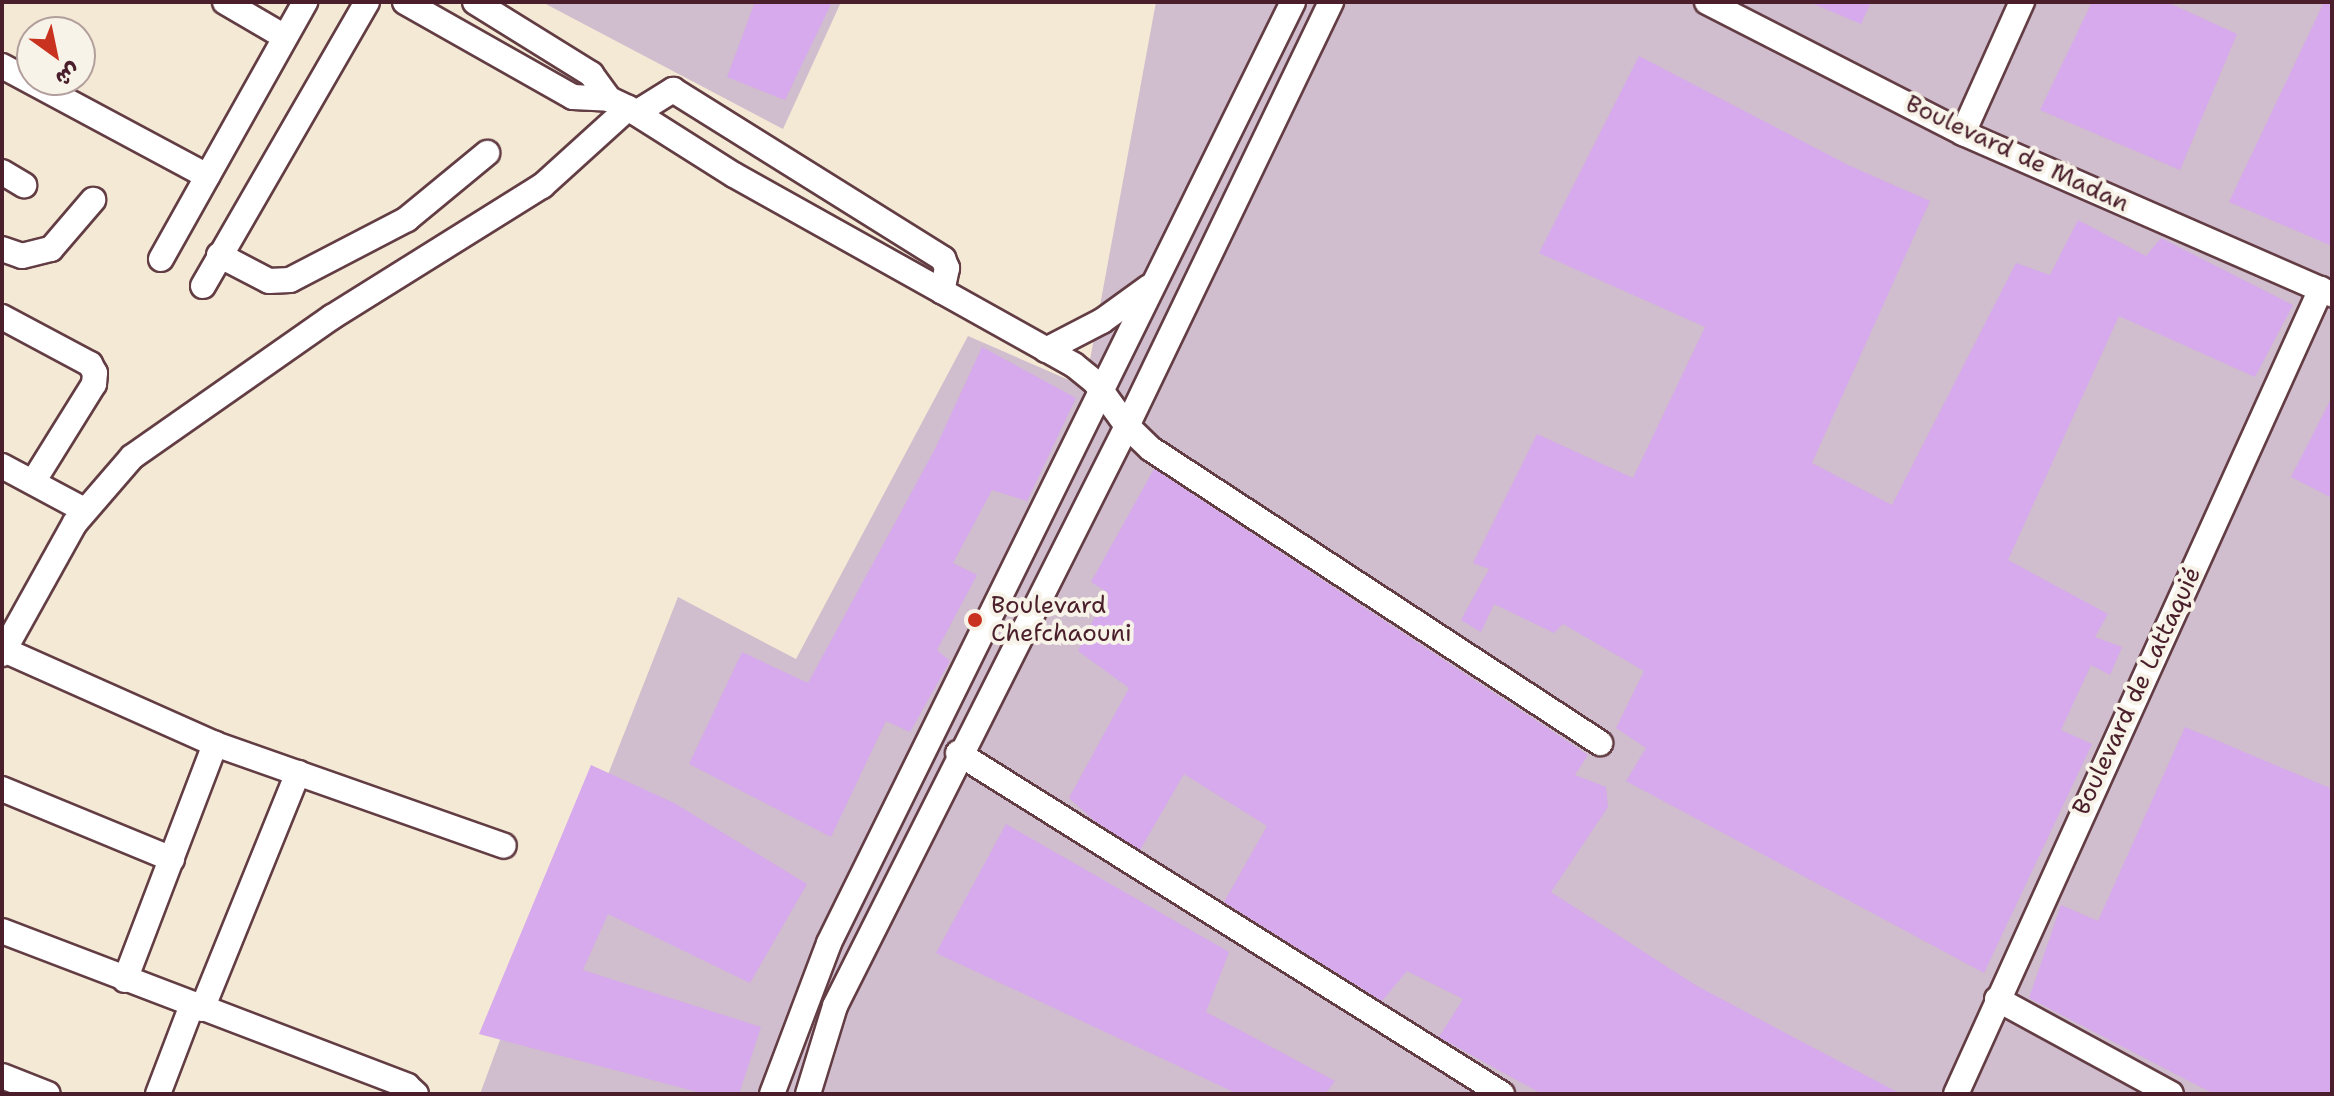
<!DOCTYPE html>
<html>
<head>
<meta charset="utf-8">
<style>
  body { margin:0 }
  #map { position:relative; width:2334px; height:1096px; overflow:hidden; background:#f3e9d5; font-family:"Shantell Sans","Playpen Sans Arabic",sans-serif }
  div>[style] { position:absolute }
  .industrial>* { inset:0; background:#d0bdcd }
  .building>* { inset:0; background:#d7a9ed }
  .roads { filter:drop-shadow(2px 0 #633d44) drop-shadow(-2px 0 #633d44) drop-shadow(0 2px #633d44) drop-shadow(0 -2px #633d44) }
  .minor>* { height:24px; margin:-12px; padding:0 12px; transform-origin:12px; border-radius:12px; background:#fff }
  .dots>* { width:22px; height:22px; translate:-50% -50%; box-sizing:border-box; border:4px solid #f7f3e8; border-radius:50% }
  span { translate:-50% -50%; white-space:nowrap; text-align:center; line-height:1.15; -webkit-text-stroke:8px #f7f3e8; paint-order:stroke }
  .street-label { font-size:24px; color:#4a1f2b }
  .poi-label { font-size:24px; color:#4a1f2b }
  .left { translate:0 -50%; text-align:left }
  .frame { position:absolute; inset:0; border:4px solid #4a1f2b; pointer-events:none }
  .north { position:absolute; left:16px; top:16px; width:80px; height:80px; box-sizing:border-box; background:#f7f3e8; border:2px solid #b29e9c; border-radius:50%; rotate:147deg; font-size:22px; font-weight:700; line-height:32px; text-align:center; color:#4a1f2b }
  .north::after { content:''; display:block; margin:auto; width:28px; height:36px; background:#c8321e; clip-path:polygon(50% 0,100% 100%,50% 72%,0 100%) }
</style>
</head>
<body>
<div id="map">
  <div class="industrial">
    <i style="clip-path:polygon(542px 2px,841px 2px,783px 129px)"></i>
    <i style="clip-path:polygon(1156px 2px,2332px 2px,2332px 1094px,480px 1094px,570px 851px,605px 782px,678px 597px,796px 659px,968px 336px,1085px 387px)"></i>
  </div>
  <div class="building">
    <i style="clip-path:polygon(755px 2px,832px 2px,785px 100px,727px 77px)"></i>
    <i style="clip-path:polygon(1809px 2px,1871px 2px,1861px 24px)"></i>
    <i style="clip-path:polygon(2092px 2px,2167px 2px,2237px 34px,2180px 170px,2040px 110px)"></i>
    <i style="clip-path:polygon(2324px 2px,2332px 2px,2332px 246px,2229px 202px)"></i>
    <i style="clip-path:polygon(1639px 56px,1848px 165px,1930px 201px,1812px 463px,1892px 505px,2016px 263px,2050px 275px,2078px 220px,2146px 256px,2161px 238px,2293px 305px,2255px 377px,2119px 316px,2008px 560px,2108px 614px,2095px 637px,2122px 647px,2110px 675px,2091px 665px,2061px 730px,2092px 744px,1984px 973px,1626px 781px,1646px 748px,1616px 728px,1644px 671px,1563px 624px,1554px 633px,1494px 604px,1481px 632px,1461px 620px,1489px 569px,1473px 563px,1537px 434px,1633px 478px,1705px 327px,1539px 253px)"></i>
    <i style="clip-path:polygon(982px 347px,1076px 398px,1027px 501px,992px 490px,953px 563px,977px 575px,937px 650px,950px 661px,910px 732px,886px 721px,831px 837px,689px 764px,742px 652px,808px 683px,935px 449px)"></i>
    <i style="clip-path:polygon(2332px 397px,2332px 498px,2291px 477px)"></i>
    <i style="clip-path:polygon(1154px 469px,1588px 755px,1575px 775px,1606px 787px,1608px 807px,1551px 892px,1697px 986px,1901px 1094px,1542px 1094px,1439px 1037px,1463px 999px,1407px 971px,1382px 1001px,1224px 902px,1267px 826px,1184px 774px,1140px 850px,1095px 821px,1069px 798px,1129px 688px,1078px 651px,1107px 592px,1091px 582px)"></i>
    <i style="clip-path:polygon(2185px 727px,2332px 789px,2332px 1094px,2214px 1094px,2029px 998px,2061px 905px,2098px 921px)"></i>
    <i style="clip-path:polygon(591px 765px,674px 803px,807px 884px,750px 983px,608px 914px,583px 970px,761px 1027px,739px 1094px,705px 1094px,479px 1034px)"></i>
    <i style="clip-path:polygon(1006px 824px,1229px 952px,1206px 1012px,1335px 1081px,1325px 1094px,1238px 1094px,936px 953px)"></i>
  </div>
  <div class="roads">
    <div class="minor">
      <i style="left:225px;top:2px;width:69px;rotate:30.3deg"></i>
      <i style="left:405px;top:2px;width:193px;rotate:29.5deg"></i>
      <i style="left:573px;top:97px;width:36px;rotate:3deg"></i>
      <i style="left:609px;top:99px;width:21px;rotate:25deg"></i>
      <i style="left:628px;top:108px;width:125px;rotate:32.3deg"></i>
      <i style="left:734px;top:175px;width:389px;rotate:29.2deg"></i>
      <i style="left:1074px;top:365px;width:27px;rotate:39deg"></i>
      <i style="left:1095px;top:382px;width:54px;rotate:54deg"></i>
      <i style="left:1127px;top:426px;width:33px;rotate:44deg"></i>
      <i style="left:1151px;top:449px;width:537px;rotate:33.22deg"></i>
      <i style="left:475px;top:2px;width:137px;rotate:31.8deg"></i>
      <i style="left:591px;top:74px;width:31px;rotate:54deg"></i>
      <i style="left:1707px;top:2px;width:288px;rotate:27.1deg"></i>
      <i style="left:1963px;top:133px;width:403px;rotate:23.6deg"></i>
      <i style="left:2px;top:66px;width:233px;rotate:28.2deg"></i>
      <i style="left:636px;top:113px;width:44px;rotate:-31.9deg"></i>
      <i style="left:673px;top:90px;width:319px;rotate:32deg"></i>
      <i style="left:943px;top:259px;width:10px;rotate:66deg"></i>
      <i style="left:947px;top:268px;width:24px;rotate:102deg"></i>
      <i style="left:1963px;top:133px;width:144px;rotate:-65.8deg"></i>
      <i style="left:2px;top:172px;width:26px;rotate:31deg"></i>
      <i style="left:2px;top:249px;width:21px;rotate:19deg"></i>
      <i style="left:22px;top:256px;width:30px;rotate:-14deg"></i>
      <i style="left:51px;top:249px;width:65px;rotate:-49.4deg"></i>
      <i style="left:219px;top:255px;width:56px;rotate:27.5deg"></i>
      <i style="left:269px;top:281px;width:21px;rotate:-3deg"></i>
      <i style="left:290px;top:280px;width:132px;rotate:-27.5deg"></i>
      <i style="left:407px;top:219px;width:104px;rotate:-39.5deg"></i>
      <i style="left:161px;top:259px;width:295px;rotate:-60.7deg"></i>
      <i style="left:203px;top:286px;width:328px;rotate:-60deg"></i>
      <i style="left:2px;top:317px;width:100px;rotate:28.1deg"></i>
      <i style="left:90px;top:364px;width:10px;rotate:61deg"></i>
      <i style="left:95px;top:373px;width:11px;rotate:95deg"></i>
      <i style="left:94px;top:384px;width:115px;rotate:121.9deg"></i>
      <i style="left:1046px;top:350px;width:63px;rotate:-27.4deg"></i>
      <i style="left:1102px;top:321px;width:58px;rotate:-35.9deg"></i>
      <i style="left:2px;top:466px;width:93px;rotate:28.2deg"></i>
      <i style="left:4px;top:650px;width:231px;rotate:24deg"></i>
      <i style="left:215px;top:744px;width:306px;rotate:19.4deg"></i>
      <i style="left:2px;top:654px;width:150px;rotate:-60.9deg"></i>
      <i style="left:75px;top:523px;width:87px;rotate:-49.2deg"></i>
      <i style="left:132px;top:457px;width:244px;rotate:-35deg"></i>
      <i style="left:332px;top:317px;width:248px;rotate:-32deg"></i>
      <i style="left:542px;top:186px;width:116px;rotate:-42.2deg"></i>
      <i style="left:958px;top:753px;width:642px;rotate:32.08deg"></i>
      <i style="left:2px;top:789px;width:184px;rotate:22.4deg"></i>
      <i style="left:2px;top:931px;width:434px;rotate:20.9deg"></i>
      <i style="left:407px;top:1086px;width:12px;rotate:42deg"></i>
      <i style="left:125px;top:980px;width:253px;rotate:-69.1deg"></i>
      <i style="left:1997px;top:999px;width:198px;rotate:28.6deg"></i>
      <i style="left:202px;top:1009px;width:255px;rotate:-67.9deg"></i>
      <i style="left:2px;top:1076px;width:49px;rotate:21.4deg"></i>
      <i style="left:158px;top:1094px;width:95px;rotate:-69.1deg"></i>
      <i style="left:772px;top:1094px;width:161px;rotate:-69.3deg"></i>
      <i style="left:829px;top:943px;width:1049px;rotate:-63.75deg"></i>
      <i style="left:808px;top:1094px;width:92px;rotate:-72.9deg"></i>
      <i style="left:835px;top:1006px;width:649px;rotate:-63.28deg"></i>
      <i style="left:1127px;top:426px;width:471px;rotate:-64.3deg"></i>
      <i style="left:1956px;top:1094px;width:884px;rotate:-65.61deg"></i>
    </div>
  </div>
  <div class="dots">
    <i style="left:975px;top:620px;background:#c8321e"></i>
  </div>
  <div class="street-label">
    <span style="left:2017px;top:154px;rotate:25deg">Boulevard de Madan</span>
    <span style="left:2137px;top:691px;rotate:-65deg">Boulevard de Lattaquié</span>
  </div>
  <div class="poi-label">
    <span class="left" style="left:991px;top:620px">Boulevard<br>Chefchaouni</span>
  </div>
  <div class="frame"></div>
  <div class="north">ش</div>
</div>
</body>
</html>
